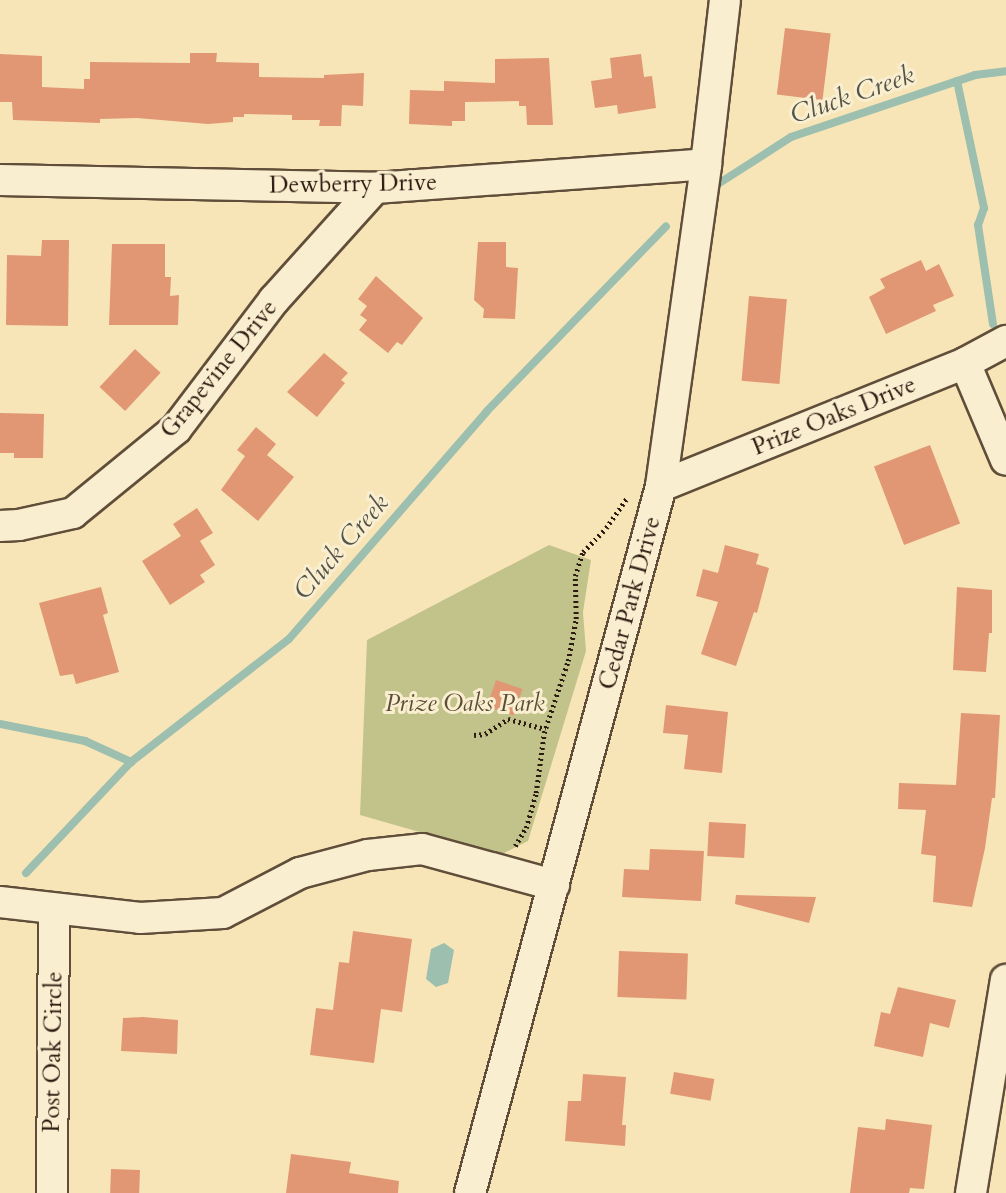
<!DOCTYPE html>
<html>
<head>
<meta charset="utf-8">
<style>
  body { margin:0 }
  #map { position:relative; width:1006px; height:1193px; overflow:hidden; background:#f7e5b7; font-family:Cardo,serif }
  div>[style] { position:absolute }
  .green>* { inset:0; background:#c2c38b }
  .water>* { inset:0; background:#9dbfaf }
  .stream>* { height:8px; margin:-4px; padding:0 4px; transform-origin:4px; border-radius:4px; background:#9dbfaf }
  .building>* { inset:0; background:#e19773; transform-origin:0 0 }
  .path>* { height:4.5px; margin-top:-2.25px; transform-origin:0; background:repeating-linear-gradient(90deg,#2d1b11 0 2px,transparent 0 5.5px) }
  .roads { filter:drop-shadow(2px 0 #604e3a) drop-shadow(-2px 0 #604e3a) drop-shadow(0 2px #604e3a) drop-shadow(0 -2px #604e3a) }
  .street>* { height:30px; margin:-15px; padding:0 15px; transform-origin:15px; border-radius:15px; background:#faeed0 }
  span { translate:-50% -50%; white-space:nowrap; text-align:center; line-height:1.15; -webkit-text-stroke:6px #faeed0; paint-order:stroke }
  .street-label { font-size:24px; color:#2d1b11 }
  .park-label { font-size:24px; color:#5a4d36; font-style:italic }
  .water-label { font-size:26px; color:#545448; font-style:italic }
</style>
</head>
<body>
<div id="map">
  <div class="green">
    <i style="clip-path:polygon(549px 545px,591px 560px,583px 612px,586px 651px,528px 841px,500px 855px,360px 815px,367px 640px)"></i>
  </div>
  <div class="water">
    <i style="clip-path:polygon(444px 943px,454px 950px,448px 983px,436px 987px,426px 979px,431px 949px)"></i>
  </div>
  <div class="stream">
    <i style="left:957px;top:81px;width:130px;rotate:78deg"></i>
    <i style="left:984px;top:208px;width:18px;rotate:109deg"></i>
    <i style="left:978px;top:225px;width:100px;rotate:81.4deg"></i>
    <i style="left:721px;top:182px;width:83px;rotate:-32.7deg"></i>
    <i style="left:791px;top:137px;width:194px;rotate:-18.6deg"></i>
    <i style="left:975px;top:75px;width:31px;rotate:-7deg"></i>
    <i style="left:0;top:724px;width:87px;rotate:11.3deg"></i>
    <i style="left:85px;top:741px;width:51px;rotate:24.5deg"></i>
    <i style="left:26px;top:873px;width:153px;rotate:-46.6deg"></i>
    <i style="left:131px;top:762px;width:200px;rotate:-37.9deg"></i>
    <i style="left:289px;top:639px;width:302px;rotate:-49deg"></i>
    <i style="left:487px;top:411px;width:257px;rotate:-45.9deg"></i>
  </div>
  <div class="building">
    <i style="left:785px;top:28px;width:46px;height:67px;rotate:7deg"></i>
    <i style="clip-path:polygon(190px 53px,217px 53px,216px 62px,259px 63px,259px 77px,324px 78px,324px 75px,364px 73px,363px 106px,342px 105px,341px 126px,319px 126px,320px 120px,292px 120px,292px 115px,244px 114px,244px 117px,233px 117px,233px 122px,208px 124px,137px 118px,100px 119px,100px 123px,13px 120px,12px 102px,0 102px,0 54px,42px 56px,42px 87px,84px 89px,84px 79px,90px 79px,90px 62px,190px 63px)"></i>
    <i style="clip-path:polygon(641px 54px,644px 77px,652px 76px,656px 108px,618px 114px,617px 105px,595px 108px,591px 81px,612px 78px,610px 58px)"></i>
    <i style="clip-path:polygon(549px 58px,553px 125px,527px 125px,526px 106px,519px 106px,519px 101px,465px 102px,465px 121px,452px 121px,452px 126px,409px 124px,410px 90px,444px 91px,444px 81px,495px 83px,495px 59px)"></i>
    <i style="clip-path:polygon(42px 240px,69px 240px,68px 326px,6px 325px,7px 255px,41px 256px)"></i>
    <i style="clip-path:polygon(478px 242px,506px 242px,506px 267px,518px 268px,515px 319px,483px 318px,484px 309px,474px 300px)"></i>
    <i style="clip-path:polygon(112px 244px,165px 244px,165px 277px,171px 277px,170px 296px,179px 295px,178px 325px,109px 325px)"></i>
    <i style="clip-path:polygon(921px 260px,926px 271px,939px 264px,954px 296px,933px 305px,936px 311px,886px 334px,869px 297px,885px 288px,880px 279px)"></i>
    <i style="clip-path:polygon(376px 276px,423px 318px,402px 345px,397px 342px,388px 353px,359px 330px,367px 320px,360px 315px,367px 306px,358px 299px)"></i>
    <i style="left:749px;top:296px;width:38px;height:85px;rotate:5deg"></i>
    <i style="left:135px;top:349px;width:35px;height:52px;rotate:43deg"></i>
    <i style="clip-path:polygon(324px 353px,348px 373px,341px 380px,345px 383px,317px 417px,287px 392px)"></i>
    <i style="clip-path:polygon(0 413px,44px 414px,43px 458px,14px 458px,14px 453px,0 453px)"></i>
    <i style="clip-path:polygon(256px 427px,276px 444px,267px 455px,294px 477px,258px 521px,221px 490px,245px 456px,237px 450px)"></i>
    <i style="left:930px;top:445px;width:84px;height:60px;rotate:69deg"></i>
    <i style="clip-path:polygon(197px 508px,213px 533px,200px 541px,215px 565px,200px 575px,205px 582px,170px 605px,142px 561px,181px 536px,173px 524px)"></i>
    <i style="clip-path:polygon(725px 545px,759px 554px,756px 564px,769px 568px,757px 613px,754px 612px,736px 666px,701px 654px,718px 602px,696px 596px,703px 569px,718px 573px)"></i>
    <i style="clip-path:polygon(101px 587px,108px 613px,103px 615px,119px 672px,76px 684px,73px 674px,60px 676px,39px 603px)"></i>
    <i style="clip-path:polygon(957px 587px,992px 590px,992px 633px,989px 633px,986px 672px,953px 670px)"></i>
    <i style="left:496px;top:680px;width:28px;height:28px;rotate:19deg"></i>
    <i style="clip-path:polygon(666px 705px,728px 712px,722px 773px,684px 769px,688px 735px,663px 733px)"></i>
    <i style="clip-path:polygon(961px 713px,1000px 715px,995px 798px,992px 798px,985px 848px,972px 907px,933px 902px,936px 856px,921px 854px,926px 810px,898px 809px,899px 783px,956px 785px)"></i>
    <i style="left:709px;top:822px;width:37px;height:34px;rotate:3deg"></i>
    <i style="clip-path:polygon(650px 849px,704px 851px,701px 901px,622px 897px,624px 869px,649px 870px)"></i>
    <i style="clip-path:polygon(736px 895px,816px 897px,809px 923px,735px 904px)"></i>
    <i style="clip-path:polygon(353px 931px,412px 939px,402px 1012px,381px 1009px,374px 1063px,310px 1055px,316px 1008px,333px 1010px,339px 962px,349px 963px)"></i>
    <i style="left:619px;top:951px;width:69px;height:46px;rotate:2deg"></i>
    <i style="clip-path:polygon(898px 987px,956px 1000px,949px 1028px,930px 1023px,923px 1057px,874px 1046px,881px 1012px,890px 1014px)"></i>
    <i style="clip-path:polygon(143px 1017px,178px 1020px,177px 1054px,121px 1051px,123px 1018px)"></i>
    <i style="left:674px;top:1072px;width:41px;height:22px;rotate:10deg"></i>
    <i style="clip-path:polygon(583px 1074px,626px 1077px,622px 1125px,626px 1125px,625px 1146px,565px 1141px,568px 1101px,581px 1101px)"></i>
    <i style="clip-path:polygon(886px 1119px,932px 1125px,924px 1189px,910px 1188px,909px 1193px,850px 1193px,858px 1127px,885px 1130px)"></i>
    <i style="clip-path:polygon(291px 1154px,351px 1162px,349px 1173px,399px 1181px,398px 1193px,286px 1193px)"></i>
    <i style="left:111px;top:1169px;width:29px;height:24px;rotate:2deg"></i>
  </div>
  <div class="path">
    <i style="left:474px;top:735px;width:11px;rotate:-5deg"></i>
    <i style="left:485px;top:734px;width:27px;rotate:-33deg"></i>
    <i style="left:508px;top:719px;width:39px;rotate:15deg"></i>
    <i style="left:515px;top:846px;width:21px;rotate:-59deg"></i>
    <i style="left:526px;top:828px;width:36px;rotate:-74deg"></i>
    <i style="left:536px;top:793px;width:61px;rotate:-82.4deg"></i>
    <i style="left:544px;top:733px;width:76px;rotate:-71.6deg"></i>
    <i style="left:568px;top:661px;width:43px;rotate:-79.2deg"></i>
    <i style="left:576px;top:619px;width:43px;rotate:-91.3deg"></i>
    <i style="left:575px;top:576px;width:25px;rotate:-72deg"></i>
    <i style="left:583px;top:552px;width:33px;rotate:-46deg"></i>
    <i style="left:606px;top:528px;width:38px;rotate:-55deg"></i>
  </div>
  <div class="roads">
    <div class="street">
      <i style="left:0;top:180px;width:375px;rotate:1.2deg"></i>
      <i style="left:375px;top:188px;width:332px;rotate:-4.1deg"></i>
      <i style="left:965px;top:363px;width:105px;rotate:67.1deg"></i>
      <i style="left:661px;top:486px;width:328px;rotate:-22deg"></i>
      <i style="left:965px;top:363px;width:47px;rotate:-28.2deg"></i>
      <i style="left:0;top:526px;width:19px;rotate:-3deg"></i>
      <i style="left:19px;top:525px;width:55px;rotate:-12.5deg"></i>
      <i style="left:73px;top:513px;width:133px;rotate:-39.2deg"></i>
      <i style="left:176px;top:429px;width:162px;rotate:-52.8deg"></i>
      <i style="left:274px;top:300px;width:151px;rotate:-48deg"></i>
      <i style="left:0;top:902px;width:141px;rotate:6.5deg"></i>
      <i style="left:140px;top:918px;width:83px;rotate:-3.4deg"></i>
      <i style="left:223px;top:913px;width:87px;rotate:-27.5deg"></i>
      <i style="left:300px;top:873px;width:70px;rotate:-14.8deg"></i>
      <i style="left:368px;top:855px;width:54px;rotate:-6.3deg"></i>
      <i style="left:422px;top:849px;width:137px;rotate:15.3deg"></i>
      <i style="left:52px;top:1193px;width:282px;rotate:-89.6deg"></i>
      <i style="left:470px;top:1193px;width:732px;rotate:-74.88deg"></i>
      <i style="left:661px;top:486px;width:325px;rotate:-82deg"></i>
      <i style="left:706px;top:164px;width:165px;rotate:-83.4deg"></i>
      <i style="left:971px;top:1193px;width:216px;rotate:-80.7deg"></i>
    </div>
  </div>
  <div class="street-label">
    <span style="left:353px;top:184px;rotate:-1deg">Dewberry Drive</span>
    <span style="left:219px;top:369px;rotate:-51deg">Grapevine Drive</span>
    <span style="left:834px;top:416px;rotate:-22deg">Prize Oaks Drive</span>
    <span style="left:630px;top:603px;rotate:-75deg">Cedar Park Drive</span>
    <span style="left:53px;top:1052px;rotate:-89deg">Post Oak Circle</span>
  </div>
  <div class="park-label">
    <span style="left:465px;top:704px">Prize Oaks Park</span>
  </div>
  <div class="water-label">
    <span style="left:852px;top:95px;rotate:-19deg">Cluck Creek</span>
    <span style="left:341px;top:547px;rotate:-49deg">Cluck Creek</span>
  </div>
</div>
</body>
</html>
